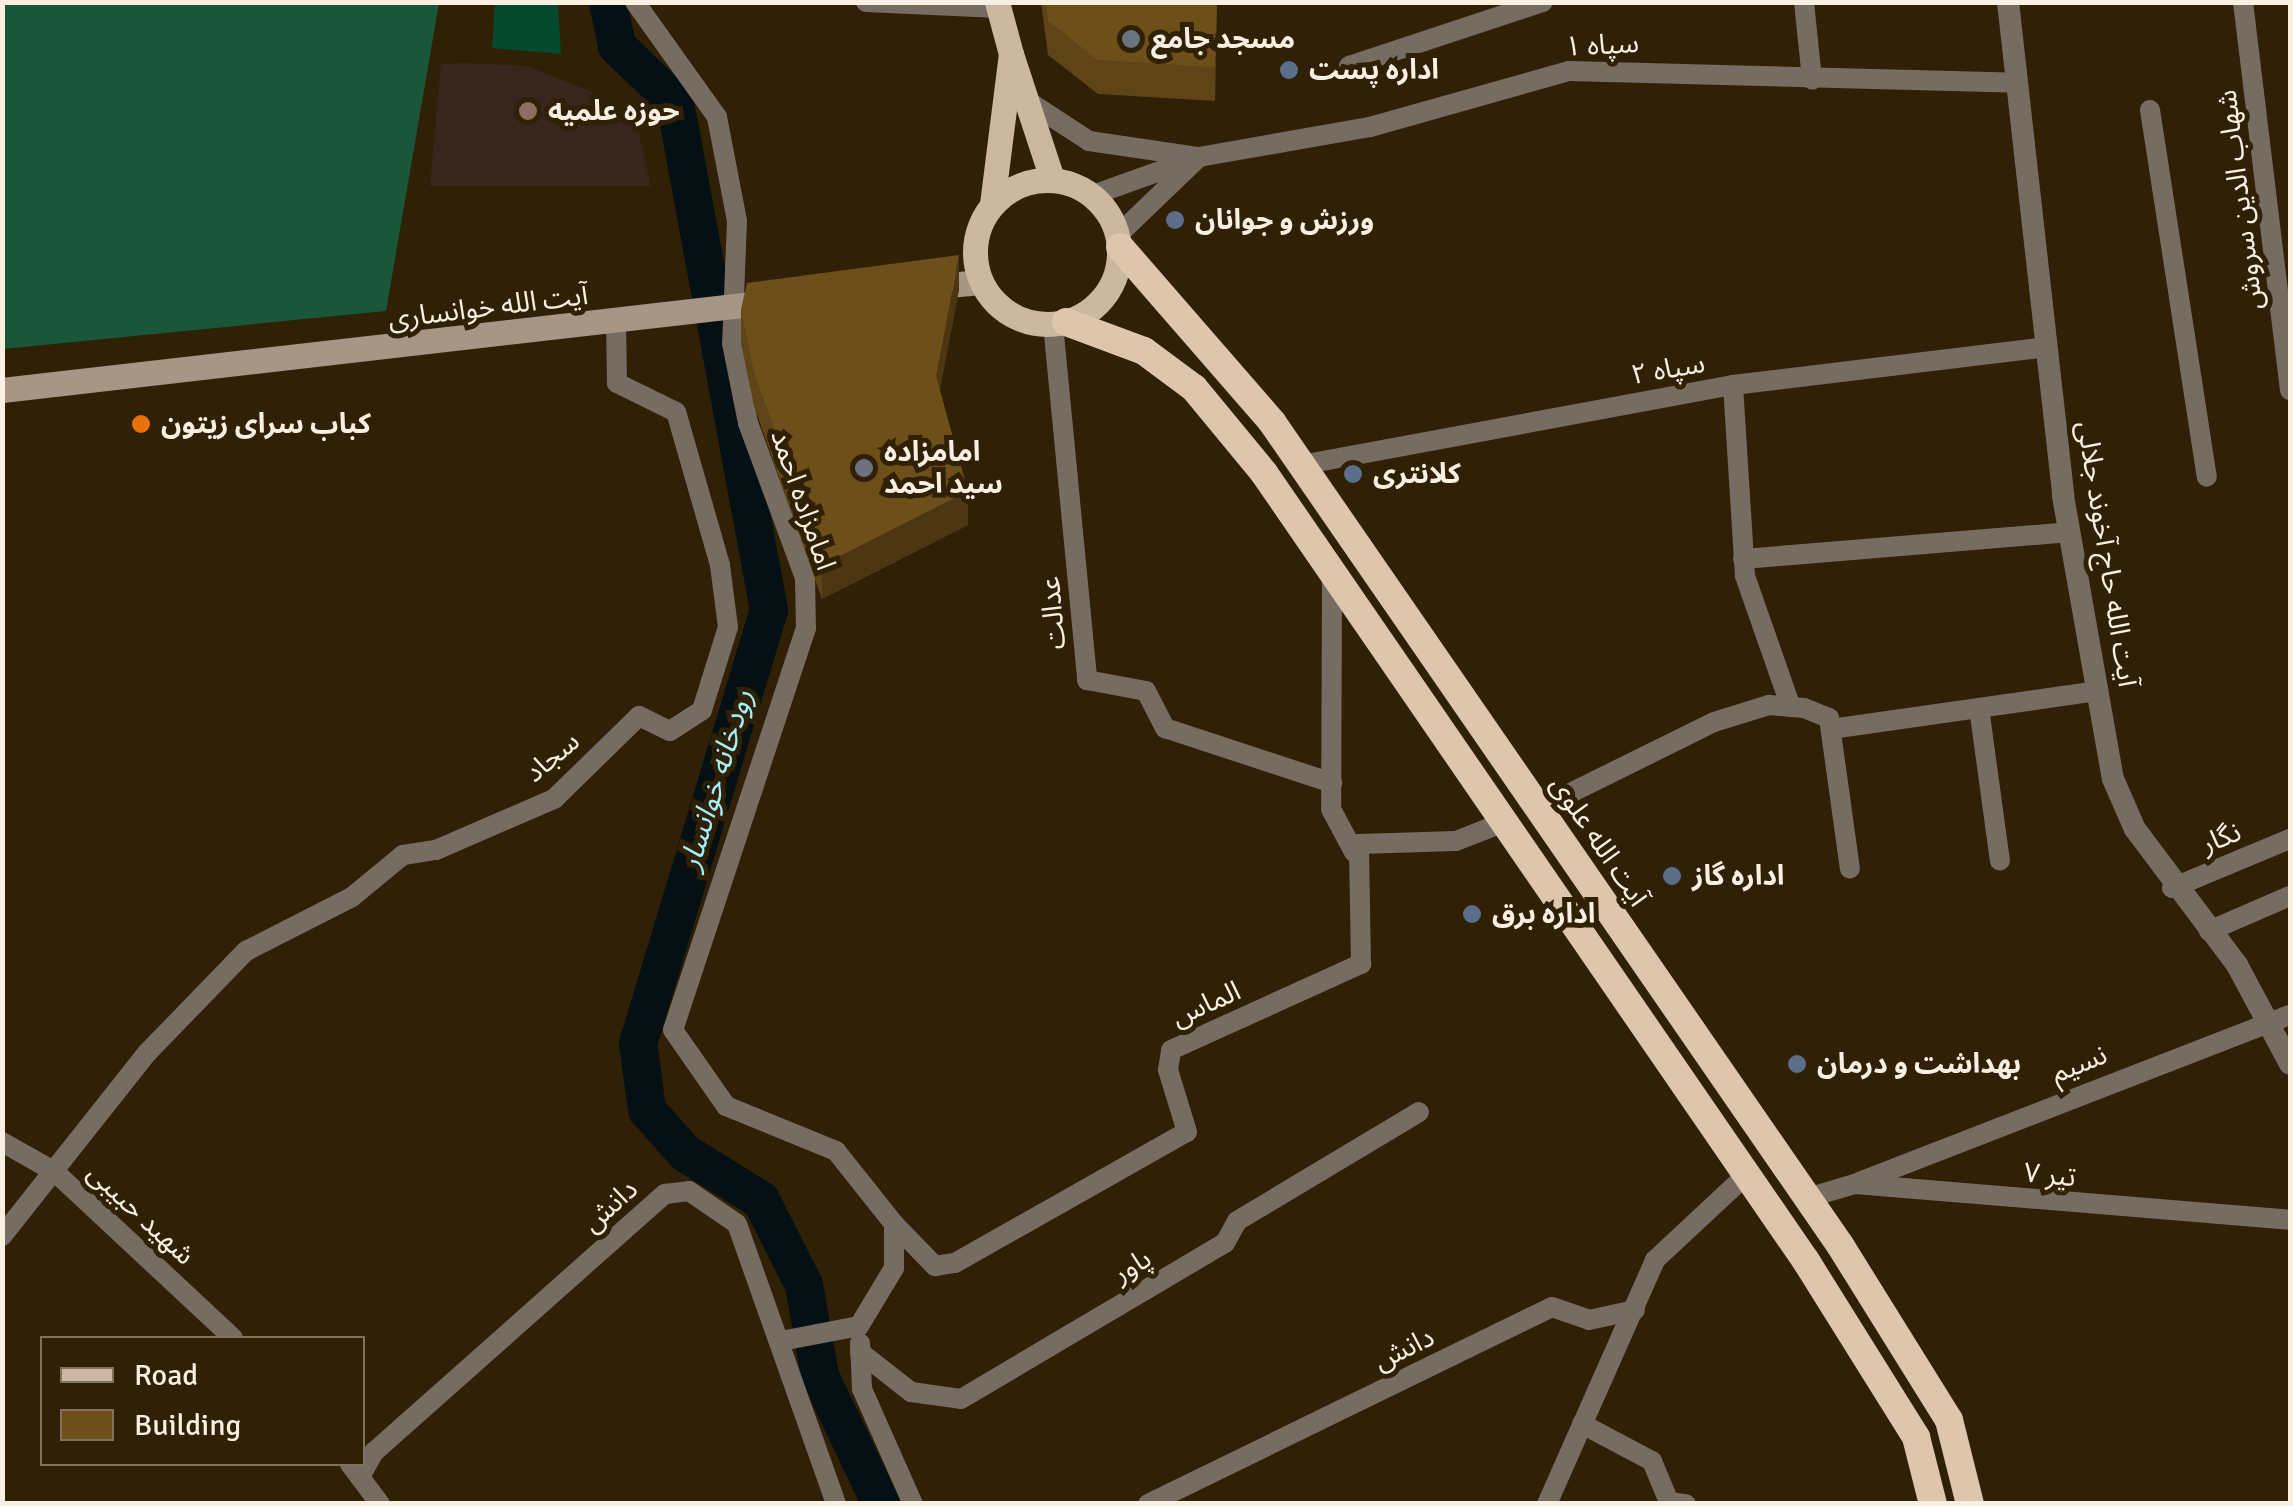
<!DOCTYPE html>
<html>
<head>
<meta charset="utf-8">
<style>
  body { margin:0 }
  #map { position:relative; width:2293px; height:1506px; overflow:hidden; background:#2f2006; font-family:Signika,"Noto Sans Arabic",sans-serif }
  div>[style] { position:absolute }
  .education>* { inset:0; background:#37261e }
  .green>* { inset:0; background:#054a2d }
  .forest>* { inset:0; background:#1a573a }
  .river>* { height:38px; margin:-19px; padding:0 19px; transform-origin:19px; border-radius:19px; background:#041013 }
  .minor>* { height:20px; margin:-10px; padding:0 10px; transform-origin:10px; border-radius:10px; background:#766c62 }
  .tertiary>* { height:22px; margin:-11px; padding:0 11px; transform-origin:11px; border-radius:11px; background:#766c62 }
  .secondary>* { height:25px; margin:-12.5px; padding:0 12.5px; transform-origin:12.5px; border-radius:12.5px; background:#a69685 }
  .primary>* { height:25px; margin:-12.5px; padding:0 12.5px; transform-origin:12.5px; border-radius:12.5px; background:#ccb7a0 }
  .primary>.ring { margin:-12.5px; padding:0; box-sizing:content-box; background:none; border:25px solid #ccb7a0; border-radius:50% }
  .trunk>* { height:28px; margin:-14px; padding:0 14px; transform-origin:14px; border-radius:14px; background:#ddc6ac }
  .wall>* { inset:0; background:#5e4416 }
  .shaded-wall>* { inset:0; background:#4c3712 }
  .building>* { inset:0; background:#6d4f19 }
  .dots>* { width:28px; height:28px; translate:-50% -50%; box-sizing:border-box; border:5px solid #2f2006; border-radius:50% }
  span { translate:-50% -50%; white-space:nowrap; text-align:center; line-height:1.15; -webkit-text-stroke:10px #2f2006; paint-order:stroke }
  .poi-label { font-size:28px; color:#faf0e1; font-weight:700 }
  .left { translate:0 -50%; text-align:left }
  .street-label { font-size:28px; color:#faf0e1 }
  .water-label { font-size:30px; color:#a2effe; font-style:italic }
  .frame { position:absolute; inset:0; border:5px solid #faf0e1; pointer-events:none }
  .legend { position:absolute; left:40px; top:1336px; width:325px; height:130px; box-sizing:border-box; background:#2f2006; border:2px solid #80735e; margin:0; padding:12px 18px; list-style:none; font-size:30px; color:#faf0e1 }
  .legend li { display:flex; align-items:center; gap:20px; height:50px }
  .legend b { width:50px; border:2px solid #80735e }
</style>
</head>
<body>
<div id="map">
  <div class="education">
    <i style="clip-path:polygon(464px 63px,527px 66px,600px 95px,637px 128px,651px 186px,430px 186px,441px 64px)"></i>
  </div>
  <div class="green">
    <i style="clip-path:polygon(495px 3px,558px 3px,561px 54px,492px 48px)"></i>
  </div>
  <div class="forest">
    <i style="clip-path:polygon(3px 2px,439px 3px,386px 311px,3px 349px)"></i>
  </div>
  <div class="river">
    <i style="left:608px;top:2px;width:45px;rotate:78.4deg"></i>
    <i style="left:617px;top:46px;width:81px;rotate:44deg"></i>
    <i style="left:675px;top:102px;width:517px;rotate:79.52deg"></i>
    <i style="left:769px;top:610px;width:452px;rotate:106.8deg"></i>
    <i style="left:638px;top:1043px;width:68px;rotate:82.3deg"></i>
    <i style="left:647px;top:1110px;width:57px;rotate:48.5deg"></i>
    <i style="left:685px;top:1153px;width:89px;rotate:31.7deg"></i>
    <i style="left:761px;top:1200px;width:95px;rotate:63.2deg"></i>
    <i style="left:804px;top:1285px;width:92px;rotate:80deg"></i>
    <i style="left:820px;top:1376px;width:142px;rotate:64.5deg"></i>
  </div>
  <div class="minor">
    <i style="left:635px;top:2px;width:141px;rotate:54.5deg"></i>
    <i style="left:717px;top:117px;width:106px;rotate:79.1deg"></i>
    <i style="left:737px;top:221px;width:122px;rotate:92.3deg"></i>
    <i style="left:732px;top:343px;width:82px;rotate:78.7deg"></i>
    <i style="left:748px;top:423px;width:165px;rotate:69.8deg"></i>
    <i style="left:805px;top:578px;width:50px;rotate:88.9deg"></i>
    <i style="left:806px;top:628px;width:423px;rotate:108.3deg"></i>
    <i style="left:673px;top:1030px;width:93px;rotate:55.1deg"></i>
    <i style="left:726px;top:1106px;width:119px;rotate:22.2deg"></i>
    <i style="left:836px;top:1151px;width:93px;rotate:51.5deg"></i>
    <i style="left:894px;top:1224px;width:44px;rotate:90deg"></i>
    <i style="left:894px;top:1268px;width:68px;rotate:121.1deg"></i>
    <i style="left:866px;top:2px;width:132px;rotate:2.6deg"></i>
    <i style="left:1804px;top:2px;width:78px;rotate:84.1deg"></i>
    <i style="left:2243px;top:2px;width:391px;rotate:83.1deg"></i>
    <i style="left:1349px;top:66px;width:204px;rotate:-18.3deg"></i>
    <i style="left:1026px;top:100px;width:75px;rotate:33.1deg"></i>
    <i style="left:1089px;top:141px;width:111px;rotate:8.3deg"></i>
    <i style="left:1199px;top:157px;width:174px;rotate:-10deg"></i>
    <i style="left:1370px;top:127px;width:207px;rotate:-15.7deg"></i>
    <i style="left:1569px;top:71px;width:449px;rotate:1.5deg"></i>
    <i style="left:2150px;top:110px;width:371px;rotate:81.2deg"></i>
    <i style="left:1093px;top:195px;width:113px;rotate:-19.7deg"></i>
    <i style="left:1199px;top:157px;width:112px;rotate:136.1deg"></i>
    <i style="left:1053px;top:324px;width:358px;rotate:84.5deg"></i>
    <i style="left:1087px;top:680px;width:60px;rotate:10.6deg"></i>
    <i style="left:1146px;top:691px;width:42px;rotate:62.8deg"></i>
    <i style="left:1165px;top:728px;width:176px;rotate:18.2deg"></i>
    <i style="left:1733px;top:385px;width:191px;rotate:86.4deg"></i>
    <i style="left:1745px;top:576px;width:139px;rotate:70.7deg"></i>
    <i style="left:1301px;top:465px;width:439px;rotate:-10.5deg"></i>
    <i style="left:1733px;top:385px;width:316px;rotate:-6.9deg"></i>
    <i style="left:1743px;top:559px;width:328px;rotate:-4.7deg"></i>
    <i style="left:1332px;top:574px;width:235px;rotate:90.2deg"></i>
    <i style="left:1331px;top:809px;width:49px;rotate:61.9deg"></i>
    <i style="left:1979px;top:708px;width:154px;rotate:82.2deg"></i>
    <i style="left:1831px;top:729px;width:270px;rotate:-8.1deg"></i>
    <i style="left:1538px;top:809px;width:196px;rotate:-26.3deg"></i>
    <i style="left:1714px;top:722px;width:58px;rotate:-17.2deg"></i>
    <i style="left:1769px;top:705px;width:35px;rotate:5deg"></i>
    <i style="left:1804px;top:708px;width:27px;rotate:22deg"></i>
    <i style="left:1829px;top:718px;width:152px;rotate:82.1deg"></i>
    <i style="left:2172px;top:888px;width:128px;rotate:-22.6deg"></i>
    <i style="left:2209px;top:931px;width:88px;rotate:-23.4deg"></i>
    <i style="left:2px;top:1142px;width:61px;rotate:29.5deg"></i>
    <i style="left:55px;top:1172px;width:243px;rotate:43deg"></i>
    <i style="left:1859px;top:1182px;width:462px;rotate:-21.2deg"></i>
    <i style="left:1807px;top:1198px;width:50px;rotate:-16.3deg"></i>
    <i style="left:1855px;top:1184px;width:436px;rotate:4.7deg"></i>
    <i style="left:894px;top:1224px;width:59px;rotate:45.7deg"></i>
    <i style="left:935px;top:1266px;width:20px;rotate:-9deg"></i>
    <i style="left:955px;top:1263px;width:266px;rotate:-29.5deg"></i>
    <i style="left:1187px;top:1132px;width:65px;rotate:-107deg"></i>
    <i style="left:1168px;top:1070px;width:20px;rotate:-81deg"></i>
    <i style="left:1171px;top:1050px;width:209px;rotate:-24.4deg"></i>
    <i style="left:1361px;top:964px;width:120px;rotate:-91deg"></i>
    <i style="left:1359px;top:844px;width:97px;rotate:-1.8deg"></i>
    <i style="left:1456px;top:841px;width:49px;rotate:-21.4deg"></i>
    <i style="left:2px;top:1236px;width:235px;rotate:-51.6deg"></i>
    <i style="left:148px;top:1052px;width:141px;rotate:-45.9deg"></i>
    <i style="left:246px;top:951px;width:119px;rotate:-27deg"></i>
    <i style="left:352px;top:897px;width:66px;rotate:-39.5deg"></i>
    <i style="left:403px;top:855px;width:33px;rotate:-9deg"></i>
    <i style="left:436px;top:850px;width:129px;rotate:-23.4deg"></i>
    <i style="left:554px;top:799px;width:119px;rotate:-44.3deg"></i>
    <i style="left:639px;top:716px;width:34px;rotate:26deg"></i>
    <i style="left:670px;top:731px;width:38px;rotate:-33deg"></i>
    <i style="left:702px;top:710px;width:87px;rotate:-72.6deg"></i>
    <i style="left:728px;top:627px;width:63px;rotate:-97.4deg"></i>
    <i style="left:720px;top:565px;width:159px;rotate:-106deg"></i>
    <i style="left:676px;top:412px;width:66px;rotate:-153.8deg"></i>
    <i style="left:617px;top:383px;width:62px;rotate:-90.9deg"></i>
    <i style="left:781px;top:1341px;width:79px;rotate:-10.9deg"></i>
    <i style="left:860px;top:1343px;width:46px;rotate:87.5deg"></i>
    <i style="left:862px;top:1389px;width:126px;rotate:66.1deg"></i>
    <i style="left:860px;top:1352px;width:65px;rotate:38.1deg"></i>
    <i style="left:911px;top:1392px;width:50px;rotate:8deg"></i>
    <i style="left:961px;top:1399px;width:307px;rotate:-30.6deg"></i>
    <i style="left:1225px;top:1243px;width:25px;rotate:-61deg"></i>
    <i style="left:1237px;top:1221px;width:212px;rotate:-30.9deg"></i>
    <i style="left:1582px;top:1424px;width:79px;rotate:27.9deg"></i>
    <i style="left:1652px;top:1461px;width:44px;rotate:67.5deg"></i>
    <i style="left:1669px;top:1502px;width:17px;rotate:7deg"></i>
    <i style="left:350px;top:1464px;width:50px;rotate:53.1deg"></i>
    <i style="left:360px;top:1477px;width:29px;rotate:-61deg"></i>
    <i style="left:374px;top:1452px;width:389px;rotate:-41.6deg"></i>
    <i style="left:665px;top:1194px;width:24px;rotate:-7deg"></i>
    <i style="left:689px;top:1191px;width:58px;rotate:34.5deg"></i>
    <i style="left:737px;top:1224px;width:297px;rotate:70.5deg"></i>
    <i style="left:1148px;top:1504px;width:449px;rotate:-26deg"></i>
    <i style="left:1552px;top:1307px;width:39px;rotate:19deg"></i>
    <i style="left:1589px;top:1320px;width:47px;rotate:-12.3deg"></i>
    <i style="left:1547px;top:1504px;width:267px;rotate:-66.1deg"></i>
    <i style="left:1655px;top:1260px;width:125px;rotate:-43deg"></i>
  </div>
  <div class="tertiary">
    <i style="left:2008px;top:2px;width:497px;rotate:83.6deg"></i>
    <i style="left:2063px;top:496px;width:287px;rotate:80deg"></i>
    <i style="left:2113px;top:779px;width:55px;rotate:66.3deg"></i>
    <i style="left:2135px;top:829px;width:170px;rotate:53.1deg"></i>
    <i style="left:2237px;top:965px;width:112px;rotate:61.8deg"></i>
  </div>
  <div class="secondary">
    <i style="left:926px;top:287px;width:55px;rotate:-5.2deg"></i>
    <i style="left:2px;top:390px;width:780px;rotate:-6.55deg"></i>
  </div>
  <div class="primary">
    <i style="left:997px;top:2px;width:54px;rotate:74.9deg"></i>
    <i class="ring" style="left:975px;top:180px;width:119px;height:119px"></i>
    <i style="left:992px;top:204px;width:151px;rotate:-82.8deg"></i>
    <i style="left:1011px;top:54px;width:132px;rotate:71.8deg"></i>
  </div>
  <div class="trunk">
    <i style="left:1120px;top:247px;width:232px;rotate:49deg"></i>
    <i style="left:1272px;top:422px;width:1000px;rotate:55.39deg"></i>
    <i style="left:1840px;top:1245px;width:206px;rotate:58.1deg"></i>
    <i style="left:1949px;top:1420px;width:87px;rotate:76deg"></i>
    <i style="left:1066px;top:322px;width:83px;rotate:20.4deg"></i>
    <i style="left:1144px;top:351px;width:62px;rotate:36.5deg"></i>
    <i style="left:1194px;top:388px;width:110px;rotate:50.5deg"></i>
    <i style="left:1264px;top:473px;width:956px;rotate:55.48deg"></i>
    <i style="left:1806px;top:1261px;width:208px;rotate:58deg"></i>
    <i style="left:1916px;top:1437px;width:69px;rotate:75.8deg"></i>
  </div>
  <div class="wall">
    <i style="clip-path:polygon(1041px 2px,1217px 2px,1215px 101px,1098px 94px,1048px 55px)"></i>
    <i style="clip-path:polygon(959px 290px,939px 390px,968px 525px,822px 599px,754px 406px,741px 343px,741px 309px)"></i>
  </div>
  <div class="shaded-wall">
    <i style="clip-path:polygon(1217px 2px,1217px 22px,1215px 101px,1215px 67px)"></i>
    <i style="clip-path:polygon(959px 255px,959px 290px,936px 411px,936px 376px)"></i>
    <i style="clip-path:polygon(968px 491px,968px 525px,822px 599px,822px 565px)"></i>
  </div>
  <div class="building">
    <i style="clip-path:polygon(1046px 2px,1217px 2px,1215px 67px,1098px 60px,1048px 21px)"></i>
    <i style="clip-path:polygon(959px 255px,936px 376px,968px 491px,822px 565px,754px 372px,741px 309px,747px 283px)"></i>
  </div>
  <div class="dots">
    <i style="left:1131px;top:39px;background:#6b7280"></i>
    <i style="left:1289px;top:70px;background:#5c6f8a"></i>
    <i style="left:528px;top:111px;background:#8d6e63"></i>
    <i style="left:1175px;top:220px;background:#5c6f8a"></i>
    <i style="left:141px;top:424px;background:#e8710a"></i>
    <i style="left:864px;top:468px;background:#6b7280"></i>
    <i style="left:1353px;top:474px;background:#5c6f8a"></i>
    <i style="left:1672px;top:876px;background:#5c6f8a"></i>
    <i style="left:1472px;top:914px;background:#5c6f8a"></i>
    <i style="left:1797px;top:1064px;background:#5c6f8a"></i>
  </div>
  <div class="poi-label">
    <span class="left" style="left:1151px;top:39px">مسجد جامع</span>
    <span class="left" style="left:1309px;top:70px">اداره پست</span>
    <span class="left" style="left:548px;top:111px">حوزه علمیه</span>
    <span class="left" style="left:1195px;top:220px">ورزش و جوانان</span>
    <span class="left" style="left:161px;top:424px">کباب سرای زیتون</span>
    <span class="left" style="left:884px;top:468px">امامزاده<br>سید احمد</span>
    <span class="left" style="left:1373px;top:474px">کلانتری</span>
    <span class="left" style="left:1692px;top:876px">اداره گاز</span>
    <span class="left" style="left:1492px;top:914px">اداره برق</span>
    <span class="left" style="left:1817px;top:1064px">بهداشت و درمان</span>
  </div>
  <div class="street-label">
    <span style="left:1602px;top:45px;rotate:-3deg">سپاه ۱</span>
    <span style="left:2240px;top:200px;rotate:-97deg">شهاب الدین سروش</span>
    <span style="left:488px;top:307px;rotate:-7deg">آیت الله خوانساری</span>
    <span style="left:1668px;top:369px;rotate:-10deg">سپاه ۲</span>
    <span style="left:803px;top:500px;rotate:71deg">امامزاده احمد</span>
    <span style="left:2107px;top:554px;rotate:81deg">آیت الله حاج آخوند جلالی</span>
    <span style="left:1053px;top:613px;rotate:-95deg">عدالت</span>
    <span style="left:552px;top:757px;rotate:-40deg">سجاد</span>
    <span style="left:2221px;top:838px;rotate:-22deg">نگار</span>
    <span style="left:1599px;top:841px;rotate:56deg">آیت الله علوی</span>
    <span style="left:1206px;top:1004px;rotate:-24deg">الماس</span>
    <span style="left:2079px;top:1064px;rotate:-22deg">نسیم</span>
    <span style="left:2050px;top:1175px;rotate:5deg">۷ تیر</span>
    <span style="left:610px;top:1206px;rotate:-42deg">دانش</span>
    <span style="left:141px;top:1214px;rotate:43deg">شهید حبیبی</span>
    <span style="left:1132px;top:1266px;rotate:-31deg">پاور</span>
    <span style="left:1404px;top:1349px;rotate:-26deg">دانش</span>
  </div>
  <div class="water-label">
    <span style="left:717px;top:780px;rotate:-73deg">رودخانه خوانسار</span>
  </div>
  <div class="frame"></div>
  <ul class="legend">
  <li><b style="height:12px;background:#ccb7a0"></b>Road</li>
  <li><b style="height:28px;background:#6d4f19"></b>Building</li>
  </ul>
</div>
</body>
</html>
